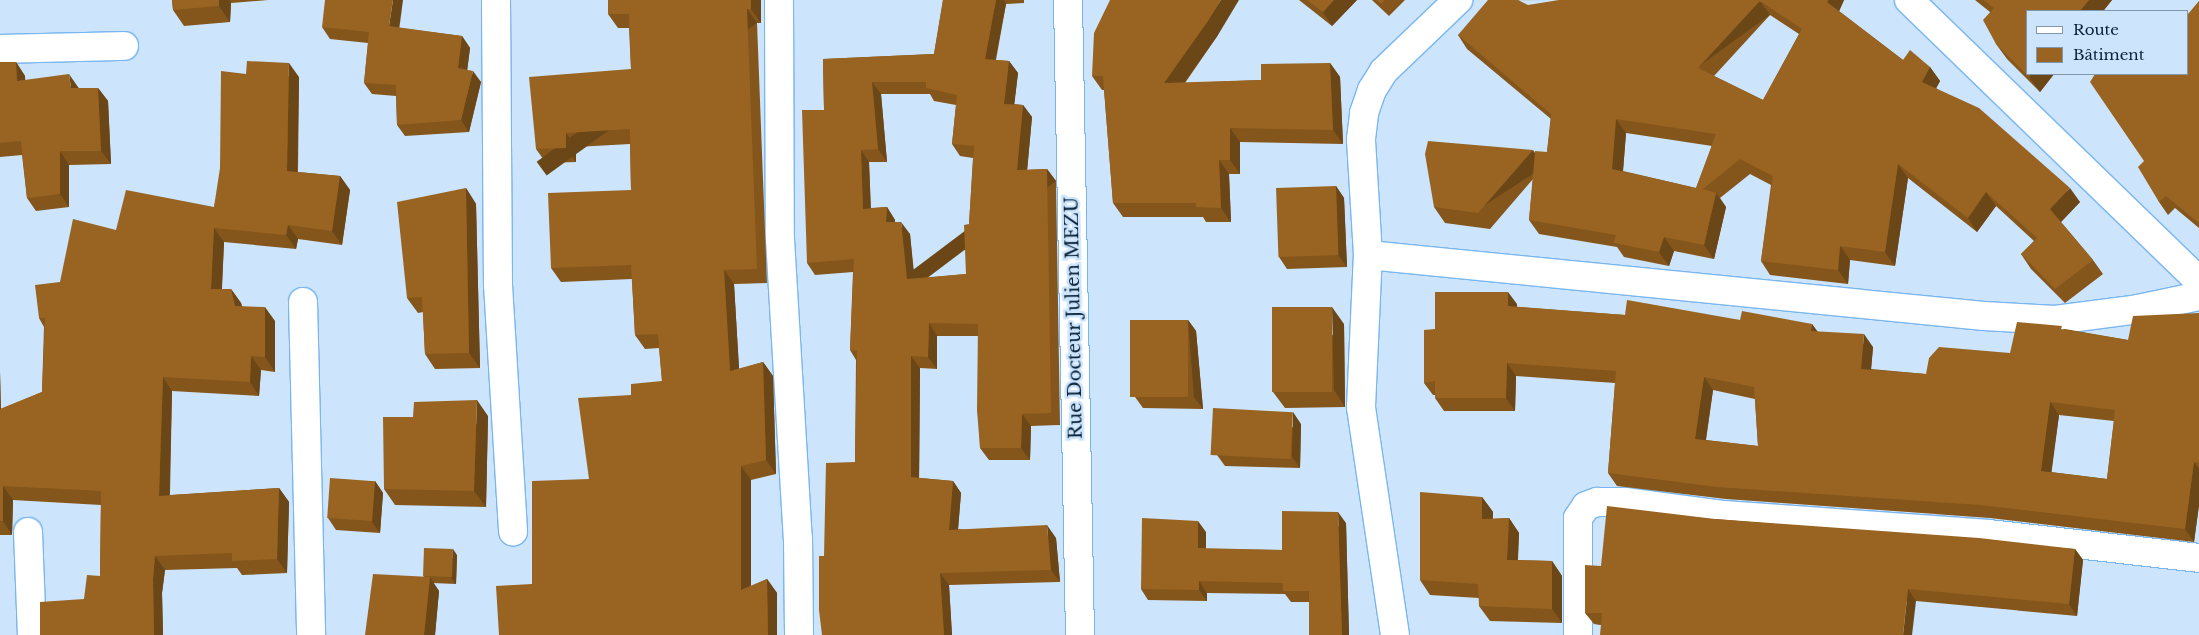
<!DOCTYPE html>
<html>
<head>
<meta charset="utf-8">
<style>
  body { margin:0 }
  #map { position:relative; width:2199px; height:635px; overflow:hidden; background:#cce4fc; font-family:"Libre Baskerville",serif }
  div>[style] { position:absolute }
  .roads { filter:drop-shadow(1px 0 #79b6f0) drop-shadow(-1px 0 #79b6f0) drop-shadow(0 1px #79b6f0) drop-shadow(0 -1px #79b6f0) }
  .minor>* { height:28px; margin:-14px; padding:0 14px; transform-origin:14px; border-radius:14px; background:#fff }
  .wall>* { inset:0; background:#84561c }
  .shaded-wall>* { inset:0; background:#6b4617; transform-origin:0 0 }
  .building>* { inset:0; background:#996421; transform-origin:0 0 }
  span { translate:-50% -50%; white-space:nowrap; text-align:center; line-height:1.15; -webkit-text-stroke:5px #cce4fc; paint-order:stroke }
  .street-label { font-size:18px; color:#092238 }
  .legend { position:absolute; left:2026px; top:10px; width:162px; height:65px; box-sizing:border-box; background:#cce4fc; border:1px solid #7e96ae; margin:0; padding:6px 9px; list-style:none; font-size:15px; color:#092238 }
  .legend li { display:flex; align-items:center; gap:10px; height:25px }
  .legend b { width:25px; border:1px solid #7e96ae }
</style>
</head>
<body>
<div id="map">
  <div class="roads">
    <div class="minor">
      <i style="left:496px;top:0;width:285px;rotate:89.6deg"></i>
      <i style="left:498px;top:285px;width:247px;rotate:86.5deg"></i>
      <i style="left:779px;top:0;width:239px;rotate:89.8deg"></i>
      <i style="left:780px;top:239px;width:300px;rotate:86.6deg"></i>
      <i style="left:798px;top:538px;width:97px;rotate:89.4deg"></i>
      <i style="left:1068px;top:0;width:635px;rotate:88.92deg"></i>
      <i style="left:1909px;top:0;width:404px;rotate:44.1deg"></i>
      <i style="left:0;top:49px;width:124px;rotate:-1.4deg"></i>
      <i style="left:1368px;top:255px;width:619px;rotate:5.66deg"></i>
      <i style="left:1984px;top:316px;width:71px;rotate:3.2deg"></i>
      <i style="left:2055px;top:320px;width:84px;rotate:-7.5deg"></i>
      <i style="left:2138px;top:309px;width:62px;rotate:-12deg"></i>
      <i style="left:303px;top:302px;width:333px;rotate:88.6deg"></i>
      <i style="left:28px;top:532px;width:103px;rotate:87.8deg"></i>
      <i style="left:1395px;top:635px;width:231px;rotate:-98.5deg"></i>
      <i style="left:1361px;top:407px;width:152px;rotate:-87.4deg"></i>
      <i style="left:1368px;top:255px;width:116px;rotate:-93.5deg"></i>
      <i style="left:1361px;top:139px;width:26px;rotate:-83deg"></i>
      <i style="left:1364px;top:113px;width:24px;rotate:-71deg"></i>
      <i style="left:1372px;top:90px;width:22px;rotate:-58deg"></i>
      <i style="left:1384px;top:71px;width:103px;rotate:-43.8deg"></i>
      <i style="left:1578px;top:635px;width:117px;rotate:-90deg"></i>
      <i style="left:1578px;top:518px;width:14px;rotate:-56deg"></i>
      <i style="left:1586px;top:506px;width:12px;rotate:-20deg"></i>
      <i style="left:1597px;top:502px;width:28px"></i>
      <i style="left:1625px;top:502px;width:100px;rotate:7.5deg"></i>
      <i style="left:1724px;top:515px;width:266px;rotate:4.1deg"></i>
      <i style="left:1989px;top:534px;width:211px;rotate:6.5deg"></i>
    </div>
  </div>
  <div class="wall">
    <i style="clip-path:polygon(172px 0,268px 0,231px 3px,230px 22px,184px 26px,173px 10px)"></i>
    <i style="clip-path:polygon(608px 0,761px 0,761px 23px,757px 23px,767px 283px,734px 284px,739px 369px,763px 362px,773px 376px,776px 474px,751px 480px,751px 586px,767px 579px,777px 593px,777px 635px,499px 635px,532px 584px,589px 479px,631px 395px,662px 381px,659px 348px,645px 349px,635px 335px,632px 279px,561px 282px,551px 268px,631px 190px,630px 144px,576px 147px,576px 162px,546px 163px,536px 149px,631px 69px,629px 28px,618px 28px,608px 14px)"></i>
    <i style="clip-path:polygon(evenodd,943px 0,1024px 0,1024px 3px,1006px 4px,996px 60px,1009px 61px,1018px 73px,1014px 104px,1023px 105px,1032px 117px,1027px 170px,1047px 169px,1056px 181px,1060px 425px,1031px 426px,1030px 460px,989px 460px,980px 448px,978px 336px,937px 336px,937px 369px,920px 368px,919px 478px,953px 481px,961px 493px,958px 529px,1056px 538px,1060px 582px,949px 585px,952px 635px,822px 635px,824px 556px,855px 462px,856px 360px,850px 350px,853px 272px,815px 275px,807px 263px,824px 110px,823px 59px,934px 54px,943px 0,881px 94px,930px 94px,934px 101px,956px 105px,952px 144px,960px 156px,973px 158px,966px 274px,914px 279px,910px 234px,895px 222px,895px 220px,887px 207px,871px 208px,869px 162px,887px 162px,881px 94px)"></i>
    <i style="clip-path:polygon(1299px 0,1357px 0,1332px 26px)"></i>
    <i style="clip-path:polygon(1372px 0,1405px 0,1389px 16px)"></i>
    <i style="clip-path:polygon(evenodd,1844px 0,1839px 11px,1903px 60px,1930px 67px,1940px 81px,1936px 88px,2080px 202px,2061px 222px,2093px 260px,2103px 274px,2065px 303px,2031px 269px,2021px 254px,2034px 241px,1996px 206px,1977px 232px,1908px 178px,1895px 266px,1850px 260px,1848px 284px,1770px 275px,1761px 261px,1771px 185px,1750px 174px,1720px 198px,1726px 207px,1714px 259px,1674px 251px,1669px 266px,1624px 257px,1617px 247px,1539px 234px,1529px 220px,1533px 179px,1490px 229px,1445px 223px,1434px 207px,1535px 154px,1547px 152px,1551px 119px,1467px 49px,1458px 35px,1528px 5px,1844px 0,1770px 15px,1799px 34px,1763px 100px,1714px 76px,1770px 15px,1844px 0,1626px 133px,1712px 146px,1696px 188px,1623px 171px,1626px 133px)"></i>
    <i style="clip-path:polygon(1975px 0,2112px 0,2040px 92px,2007px 59px,1996px 44px,1990px 12px)"></i>
    <i style="clip-path:polygon(2199px 1px,2199px 228px,2175px 208px,2168px 215px,2159px 202px,2144px 161px,2188px 74px)"></i>
    <i style="clip-path:polygon(322px 27px,399px 28px,462px 36px,470px 48px,467px 70px,481px 82px,469px 132px,405px 136px,397px 125px,396px 96px,372px 94px,364px 83px,368px 43px,330px 39px)"></i>
    <i style="clip-path:polygon(1218px 35px,1185px 83px,1261px 80px,1330px 63px,1340px 77px,1343px 144px,1240px 142px,1240px 174px,1229px 174px,1231px 222px,1206px 222px,1203px 217px,1123px 217px,1113px 203px,1104px 90px,1102px 90px,1092px 76px)"></i>
    <i style="clip-path:polygon(0 62px,16px 62px,25px 76px,25px 80px,78px 87px,79px 88px,98px 88px,108px 101px,111px 164px,69px 165px,69px 207px,36px 211px,27px 198px,22px 155px,0 157px)"></i>
    <i style="clip-path:polygon(246px 74px,299px 77px,298px 172px,340px 176px,350px 190px,342px 245px,298px 239px,296px 249px,224px 242px,222px 289px,231px 289px,241px 303px,242px 306px,275px 321px,275px 372px,261px 370px,259px 396px,172px 391px,170px 495px,279px 488px,289px 502px,287px 573px,242px 575px,237px 568px,165px 570px,162px 593px,163px 635px,40px 635px,84px 599px,100px 576px,101px 505px,13px 500px,12px 535px,0 535px,0 371px,1px 409px,42px 392px,44px 327px,39px 318px,60px 282px,116px 230px,214px 207px)"></i>
    <i style="clip-path:polygon(1336px 186px,1344px 198px,1347px 267px,1287px 269px,1279px 257px)"></i>
    <i style="clip-path:polygon(466px 188px,476px 204px,480px 368px,435px 369px,425px 354px,423px 312px,418px 313px,407px 298px)"></i>
    <i style="clip-path:polygon(evenodd,1517px 304px,1517px 307px,1625px 315px,1740px 320px,1812px 324px,1818px 332px,1873px 347px,1871px 369px,1926px 374px,2010px 353px,2065px 329px,2128px 340px,2199px 313px,2199px 505px,2194px 542px,1990px 518px,1726px 499px,1617px 486px,1608px 473px,1615px 383px,1516px 376px,1515px 411px,1444px 411px,1435px 398px,1435px 395px,1433px 395px,1424px 383px,1435px 329px,1517px 304px,1713px 390px,1755px 399px,1758px 446px,1706px 440px,1713px 390px,1517px 304px,2059px 415px,2114px 421px,2107px 479px,2051px 472px,2059px 415px)"></i>
    <i style="clip-path:polygon(1188px 320px,1196px 331px,1203px 409px,1143px 408px,1135px 397px)"></i>
    <i style="clip-path:polygon(1344px 324px,1345px 407px,1285px 408px,1273px 392px)"></i>
    <i style="clip-path:polygon(488px 416px,486px 507px,395px 505px,384px 489px)"></i>
    <i style="clip-path:polygon(1301px 424px,1300px 468px,1225px 466px,1217px 455px)"></i>
    <i style="clip-path:polygon(375px 481px,383px 493px,380px 533px,336px 530px,328px 518px)"></i>
    <i style="clip-path:polygon(1482px 497px,1493px 512px,1493px 519px,1509px 518px,1519px 533px,1518px 560px,1552px 561px,1562px 576px,1562px 623px,1490px 621px,1479px 606px,1479px 598px,1430px 595px,1420px 580px)"></i>
    <i style="clip-path:polygon(1715px 519px,2075px 549px,2083px 560px,2077px 616px,1916px 601px,1600px 625px,1594px 624px,1585px 613px,1601px 566px)"></i>
    <i style="clip-path:polygon(1346px 523px,1349px 635px,1309px 635px,1309px 602px,1291px 602px,1285px 594px,1207px 593px,1207px 601px,1148px 600px,1141px 589px,1206px 532px,1206px 549px,1282px 550px)"></i>
    <i style="clip-path:polygon(457px 555px,456px 584px,433px 583px,439px 591px,435px 635px,365px 635px,423px 577px)"></i>
  </div>
  <div class="shaded-wall">
    <i style="clip-path:polygon(219px 0,229px 0,231px 3px,230px 22px,219px 6px)"></i>
    <i style="clip-path:polygon(393px 0,403px 0,398px 38px,389px 26px)"></i>
    <i style="clip-path:polygon(751px 0,761px 0,761px 23px,751px 9px)"></i>
    <i style="clip-path:polygon(996px 0,1004px 0,1006px 4px,993px 71px,985px 59px)"></i>
    <i style="clip-path:polygon(1221px 0,1239px 0,1218px 35px,1174px 97px,1164px 83px)"></i>
    <i style="clip-path:polygon(1334px 0,1357px 0,1332px 26px,1323px 12px)"></i>
    <i style="clip-path:polygon(1828px 0,1844px 0,1837px 16px,1827px 2px)"></i>
    <i style="clip-path:polygon(2089px 0,2112px 0,2103px 11px,2080px 11px)"></i>
    <i style="left:1760px;top:1px;width:17px;height:91px;rotate:54deg"></i>
    <i style="left:747px;top:9px;width:17px;height:260px;rotate:54deg"></i>
    <i style="clip-path:polygon(462px 36px,470px 48px,466px 80px,458px 68px)"></i>
    <i style="clip-path:polygon(1009px 61px,1018px 73px,1013px 116px,1004px 104px)"></i>
    <i style="clip-path:polygon(16px 62px,25px 76px,26px 94px,17px 81px)"></i>
    <i style="clip-path:polygon(289px 63px,299px 77px,297px 185px,287px 171px)"></i>
    <i style="clip-path:polygon(1330px 63px,1340px 77px,1343px 144px,1333px 130px)"></i>
    <i style="clip-path:polygon(1930px 67px,1940px 81px,1932px 96px,1922px 82px)"></i>
    <i style="clip-path:polygon(473px 71px,481px 82px,469px 132px,461px 120px)"></i>
    <i style="clip-path:polygon(69px 74px,78px 87px,81px 102px,71px 88px)"></i>
    <i style="clip-path:polygon(2031px 74px,2054px 74px,2040px 92px,2029px 77px)"></i>
    <i style="clip-path:polygon(872px 82px,881px 94px,887px 162px,878px 149px)"></i>
    <i style="clip-path:polygon(98px 88px,108px 101px,111px 164px,101px 151px)"></i>
    <i style="clip-path:polygon(1023px 105px,1032px 117px,1026px 183px,1017px 170px)"></i>
    <i style="clip-path:polygon(1616px 119px,1626px 133px,1622px 183px,1612px 169px)"></i>
    <i style="clip-path:polygon(1230px 128px,1240px 142px,1240px 174px,1230px 160px)"></i>
    <i style="clip-path:polygon(566px 133px,576px 147px,576px 162px,566px 148px)"></i>
    <i style="clip-path:polygon(861px 150px,869px 162px,871px 221px,863px 209px)"></i>
    <i style="left:1533px;top:150px;width:20px;height:84px;rotate:57deg"></i>
    <i style="clip-path:polygon(60px 151px,69px 165px,69px 207px,60px 194px)"></i>
    <i style="clip-path:polygon(1219px 160px,1229px 174px,1231px 222px,1221px 208px)"></i>
    <i style="clip-path:polygon(1898px 164px,1908px 178px,1895px 266px,1885px 252px)"></i>
    <i style="left:1047px;top:169px;width:15px;height:244px;rotate:53deg"></i>
    <i style="clip-path:polygon(340px 176px,350px 190px,342px 245px,332px 231px)"></i>
    <i style="clip-path:polygon(1336px 186px,1344px 198px,1347px 267px,1338px 255px)"></i>
    <i style="clip-path:polygon(466px 188px,476px 204px,480px 368px,469px 353px)"></i>
    <i style="clip-path:polygon(2070px 188px,2080px 202px,2060px 223px,2050px 209px)"></i>
    <i style="clip-path:polygon(1986px 192px,1996px 206px,1977px 232px,1968px 218px)"></i>
    <i style="clip-path:polygon(1716px 193px,1726px 207px,1714px 259px,1704px 245px)"></i>
    <i style="clip-path:polygon(887px 207px,895px 220px,895px 235px,886px 222px)"></i>
    <i style="clip-path:polygon(901px 222px,910px 234px,916px 292px,907px 279px)"></i>
    <i style="clip-path:polygon(288px 225px,298px 239px,296px 249px,286px 235px)"></i>
    <i style="clip-path:polygon(214px 228px,224px 242px,221px 303px,211px 289px)"></i>
    <i style="clip-path:polygon(1664px 237px,1674px 251px,1669px 266px,1659px 252px)"></i>
    <i style="clip-path:polygon(1840px 246px,1850px 260px,1848px 284px,1838px 270px)"></i>
    <i style="clip-path:polygon(724px 270px,734px 284px,740px 385px,730px 371px)"></i>
    <i style="clip-path:polygon(231px 289px,241px 303px,245px 320px,235px 306px)"></i>
    <i style="clip-path:polygon(1508px 292px,1517px 304px,1517px 319px,1508px 306px)"></i>
    <i style="clip-path:polygon(265px 307px,275px 321px,275px 372px,265px 357px)"></i>
    <i style="clip-path:polygon(1332px 307px,1344px 324px,1345px 407px,1334px 390px)"></i>
    <i style="clip-path:polygon(1188px 320px,1196px 331px,1203px 409px,1194px 397px)"></i>
    <i style="clip-path:polygon(929px 323px,937px 336px,937px 369px,928px 357px)"></i>
    <i style="clip-path:polygon(1812px 324px,1821px 337px,1811px 331px)"></i>
    <i style="clip-path:polygon(1864px 334px,1873px 347px,1870px 382px,1861px 369px)"></i>
    <i style="clip-path:polygon(251px 356px,261px 370px,259px 396px,250px 382px)"></i>
    <i style="clip-path:polygon(911px 356px,920px 368px,919px 489px,911px 477px)"></i>
    <i style="clip-path:polygon(763px 362px,773px 376px,776px 474px,766px 460px)"></i>
    <i style="clip-path:polygon(1507px 363px,1516px 376px,1515px 411px,1506px 398px)"></i>
    <i style="clip-path:polygon(0 371px,1px 427px,0 425px)"></i>
    <i style="clip-path:polygon(163px 377px,172px 391px,169px 510px,159px 496px)"></i>
    <i style="clip-path:polygon(1704px 377px,1713px 390px,1704px 452px,1695px 439px)"></i>
    <i style="clip-path:polygon(477px 400px,488px 416px,486px 507px,474px 491px)"></i>
    <i style="clip-path:polygon(2050px 402px,2059px 415px,2050px 484px,2041px 471px)"></i>
    <i style="clip-path:polygon(1293px 412px,1301px 424px,1300px 468px,1292px 457px)"></i>
    <i style="clip-path:polygon(1022px 414px,1031px 426px,1030px 460px,1021px 448px)"></i>
    <i style="clip-path:polygon(2194px 462px,2199px 469px,2199px 505px,2194px 542px,2185px 529px)"></i>
    <i style="clip-path:polygon(741px 466px,751px 480px,751px 604px,741px 590px)"></i>
    <i style="clip-path:polygon(375px 481px,383px 493px,380px 533px,372px 522px)"></i>
    <i style="clip-path:polygon(953px 481px,961px 493px,957px 542px,949px 530px)"></i>
    <i style="clip-path:polygon(3px 486px,13px 500px,12px 535px,3px 521px)"></i>
    <i style="clip-path:polygon(279px 488px,289px 502px,287px 573px,277px 559px)"></i>
    <i style="clip-path:polygon(1482px 497px,1493px 512px,1492px 534px,1482px 519px)"></i>
    <i style="clip-path:polygon(1338px 512px,1346px 523px,1349px 635px,1342px 635px)"></i>
    <i style="clip-path:polygon(1509px 518px,1519px 533px,1517px 574px,1507px 560px)"></i>
    <i style="clip-path:polygon(1198px 521px,1206px 532px,1206px 560px,1198px 548px)"></i>
    <i style="clip-path:polygon(1047px 525px,1056px 538px,1060px 582px,1051px 570px)"></i>
    <i style="clip-path:polygon(453px 549px,457px 555px,456px 584px,451px 578px)"></i>
    <i style="clip-path:polygon(2075px 549px,2083px 560px,2077px 616px,2069px 604px)"></i>
    <i style="clip-path:polygon(155px 556px,165px 570px,162px 593px,163px 635px,154px 635px,153px 579px)"></i>
    <i style="clip-path:polygon(1552px 561px,1562px 576px,1562px 623px,1552px 609px)"></i>
    <i style="clip-path:polygon(940px 573px,949px 585px,952px 635px,944px 635px)"></i>
    <i style="clip-path:polygon(430px 577px,439px 591px,435px 635px,424px 635px)"></i>
    <i style="clip-path:polygon(767px 579px,777px 593px,777px 635px,768px 635px)"></i>
    <i style="clip-path:polygon(1199px 581px,1207px 593px,1207px 601px,1199px 590px)"></i>
    <i style="clip-path:polygon(1908px 589px,1916px 601px,1912px 635px,1903px 635px)"></i>
  </div>
  <div class="building">
    <i style="clip-path:polygon(172px 0,219px 0,219px 6px,173px 10px)"></i>
    <i style="clip-path:polygon(325px 0,393px 0,389px 26px,462px 36px,458px 68px,473px 71px,461px 120px,397px 125px,396px 85px,364px 83px,369px 32px,322px 27px)"></i>
    <i style="clip-path:polygon(608px 0,751px 0,751px 9px,747px 9px,757px 269px,724px 270px,730px 371px,763px 362px,766px 460px,741px 466px,741px 590px,767px 579px,768px 635px,499px 635px,496px 586px,532px 584px,532px 481px,589px 479px,578px 398px,631px 395px,631px 384px,662px 381px,658px 334px,635px 335px,631px 265px,551px 268px,548px 193px,631px 190px,630px 129px,566px 133px,566px 148px,536px 149px,529px 77px,631px 69px,629px 14px,608px 14px)"></i>
    <i style="clip-path:polygon(evenodd,943px 0,996px 0,985px 59px,1009px 61px,1004px 104px,1023px 105px,1017px 170px,1047px 169px,1051px 413px,1022px 414px,1021px 448px,980px 448px,977px 410px,978px 324px,929px 323px,928px 357px,911px 356px,911px 477px,953px 481px,949px 530px,1047px 525px,1051px 570px,940px 573px,944px 635px,822px 635px,819px 610px,819px 556px,824px 556px,826px 463px,855px 462px,857px 351px,850px 350px,854px 259px,807px 263px,802px 110px,824px 110px,823px 59px,934px 54px,943px 0,872px 82px,926px 82px,926px 88px,957px 95px,952px 144px,974px 146px,969px 224px,964px 225px,966px 274px,907px 279px,901px 222px,886px 222px,887px 207px,863px 209px,861px 150px,878px 149px,872px 82px)"></i>
    <i style="clip-path:polygon(1110px 0,1221px 0,1208px 21px,1164px 83px,1261px 80px,1261px 64px,1330px 63px,1333px 130px,1230px 128px,1230px 160px,1219px 160px,1221px 208px,1196px 207px,1196px 203px,1113px 203px,1103px 76px,1092px 76px,1094px 33px)"></i>
    <i style="clip-path:polygon(1307px 0,1334px 0,1323px 12px)"></i>
    <i style="clip-path:polygon(1376px 0,1385px 0,1381px 4px)"></i>
    <i style="clip-path:polygon(evenodd,1488px 0,1518px 0,1528px 5px,1559px 0,1828px 0,1827px 2px,1903px 60px,1910px 50px,1930px 67px,1922px 82px,1979px 108px,2070px 188px,2050px 209px,2093px 260px,2055px 289px,2021px 254px,2037px 238px,1986px 192px,1968px 218px,1898px 164px,1885px 252px,1840px 246px,1838px 270px,1761px 261px,1773px 176px,1740px 159px,1703px 189px,1716px 193px,1704px 245px,1664px 237px,1659px 252px,1614px 243px,1616px 235px,1529px 220px,1535px 151px,1547px 152px,1551px 114px,1458px 35px,1488px 0,1760px 1px,1802px 29px,1763px 100px,1698px 68px,1760px 1px,1488px 0,1616px 119px,1716px 134px,1696px 188px,1612px 169px,1616px 119px)"></i>
    <i style="clip-path:polygon(1984px 0,2089px 0,2080px 11px,2028px 11px,2028px 74px,2031px 74px,2029px 77px,1996px 44px,1983px 20px,1994px 8px)"></i>
    <i style="clip-path:polygon(2199px 1px,2199px 223px,2166px 196px,2159px 202px,2138px 167px,2144px 161px,2090px 82px,2095px 74px,2188px 74px,2188px 14px)"></i>
    <i style="clip-path:polygon(247px 61px,289px 63px,287px 171px,340px 176px,332px 231px,288px 225px,286px 235px,214px 228px,211px 289px,231px 289px,235px 306px,265px 307px,265px 357px,251px 356px,250px 382px,163px 377px,159px 496px,279px 488px,277px 559px,232px 561px,232px 553px,155px 556px,153px 579px,154px 635px,40px 635px,40px 602px,84px 599px,87px 575px,100px 576px,101px 491px,3px 486px,3px 521px,0 521px,0 409px,42px 392px,45px 318px,39px 318px,35px 285px,60px 282px,73px 219px,116px 230px,126px 190px,214px 207px,220px 168px,221px 71px,246px 74px)"></i>
    <i style="clip-path:polygon(0 62px,16px 62px,17px 81px,69px 74px,71px 88px,98px 88px,101px 151px,60px 151px,60px 194px,27px 198px,21px 141px,0 143px)"></i>
    <i style="clip-path:polygon(1428px 141px,1533px 150px,1478px 213px,1434px 207px,1425px 154px)"></i>
    <i style="left:1336px;top:186px;width:69px;height:60px;rotate:88deg"></i>
    <i style="clip-path:polygon(466px 188px,469px 353px,425px 354px,422px 297px,407px 298px,397px 202px)"></i>
    <i style="clip-path:polygon(evenodd,1435px 292px,1508px 292px,1508px 306px,1625px 315px,1627px 300px,1740px 320px,1742px 311px,1812px 324px,1811px 331px,1864px 334px,1861px 369px,1926px 374px,1929px 358px,1939px 347px,2010px 353px,2017px 322px,2062px 326px,2061px 329px,2128px 340px,2133px 316px,2199px 313px,2199px 463px,2194px 462px,2185px 529px,1981px 505px,1717px 487px,1608px 473px,1616px 371px,1507px 363px,1506px 398px,1435px 398px,1435px 381px,1424px 383px,1424px 330px,1435px 329px,1435px 292px,1704px 377px,1754px 387px,1758px 446px,1695px 439px,1704px 377px,1435px 292px,2050px 402px,2115px 410px,2107px 479px,2041px 471px,2050px 402px)"></i>
    <i style="left:1272px;top:307px;width:60px;height:85px"></i>
    <i style="left:1130px;top:320px;width:58px;height:77px"></i>
    <i style="clip-path:polygon(477px 400px,474px 491px,384px 489px,383px 417px,413px 417px,414px 402px)"></i>
    <i style="left:1213px;top:408px;width:80px;height:47px;rotate:3deg"></i>
    <i style="left:330px;top:478px;width:45px;height:40px;rotate:4deg"></i>
    <i style="clip-path:polygon(1420px 492px,1482px 497px,1482px 519px,1509px 518px,1507px 560px,1552px 561px,1552px 609px,1479px 606px,1478px 584px,1420px 580px)"></i>
    <i style="clip-path:polygon(1607px 506px,1715px 519px,1979px 538px,2075px 549px,2069px 604px,1908px 589px,1903px 635px,1600px 635px,1602px 613px,1585px 613px,1585px 565px,1601px 566px)"></i>
    <i style="clip-path:polygon(1282px 511px,1338px 512px,1342px 635px,1309px 635px,1309px 591px,1283px 591px,1283px 583px,1199px 581px,1199px 590px,1141px 589px,1142px 518px,1198px 521px,1198px 548px,1282px 550px)"></i>
    <i style="left:424px;top:548px;width:29px;height:28px;rotate:2deg"></i>
    <i style="clip-path:polygon(373px 574px,430px 577px,424px 635px,365px 635px)"></i>
  </div>
  <div class="street-label">
    <span style="left:1074px;top:318px;rotate:-91deg">Rue Docteur Julien MEZU</span>
  </div>
  <ul class="legend">
  <li><b style="height:6px;background:#fff"></b>Route</li>
  <li><b style="height:14px;background:#996421"></b>Bâtiment</li>
  </ul>
</div>
</body>
</html>
